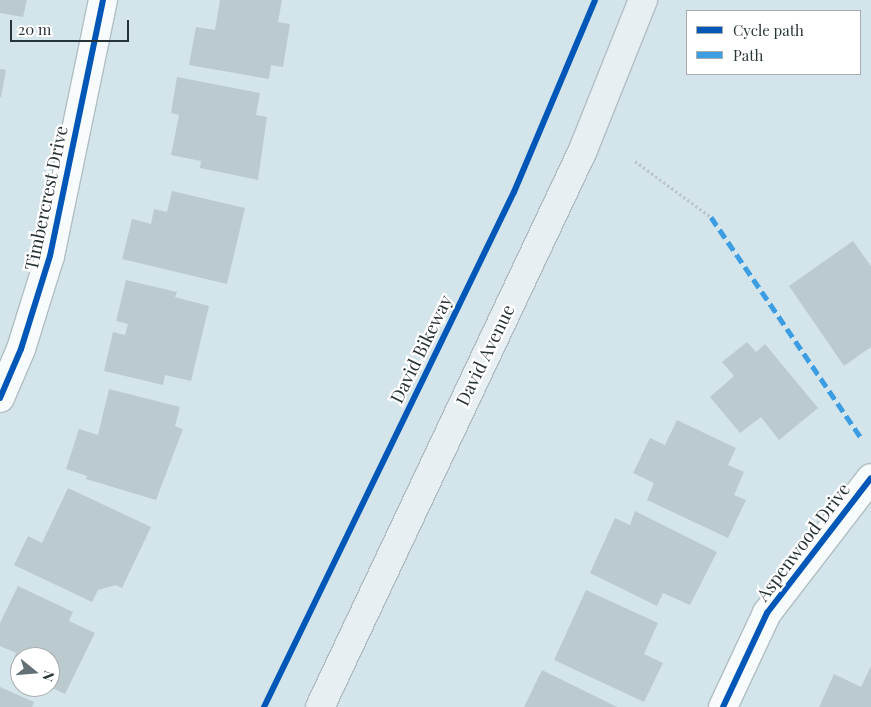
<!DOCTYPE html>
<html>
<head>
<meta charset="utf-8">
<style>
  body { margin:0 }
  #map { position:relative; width:871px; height:707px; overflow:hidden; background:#d3e5eb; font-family:"Playfair Display",serif }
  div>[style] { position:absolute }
  .building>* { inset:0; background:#bacacf }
  .path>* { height:3px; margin-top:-1.5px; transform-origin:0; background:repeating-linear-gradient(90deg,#bdc4c7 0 2.5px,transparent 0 5px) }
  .roads { filter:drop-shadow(1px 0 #b0bec3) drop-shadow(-1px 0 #b0bec3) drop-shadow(0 1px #b0bec3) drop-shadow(0 -1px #b0bec3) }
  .minor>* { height:28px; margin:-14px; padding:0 14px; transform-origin:14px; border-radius:14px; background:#f8fbfc }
  .secondary>* { height:28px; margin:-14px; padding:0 14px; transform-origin:14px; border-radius:14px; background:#e8eff2 }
  .quiet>* { height:5px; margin-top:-2.5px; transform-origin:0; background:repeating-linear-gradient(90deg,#3c9de2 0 10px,transparent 0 15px) }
  .cycleway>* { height:6px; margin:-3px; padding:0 3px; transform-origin:3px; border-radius:3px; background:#0057b8 }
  span { translate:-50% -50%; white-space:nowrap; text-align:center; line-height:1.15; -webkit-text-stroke:4.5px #fff; paint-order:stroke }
  .street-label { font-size:18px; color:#263337 }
  .legend { position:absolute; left:686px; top:10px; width:175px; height:65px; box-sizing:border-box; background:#fff; border:1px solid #a8adaf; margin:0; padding:6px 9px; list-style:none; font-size:15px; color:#263337 }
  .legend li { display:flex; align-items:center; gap:10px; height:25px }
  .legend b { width:25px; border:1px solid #a8adaf }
  .north { position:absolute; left:10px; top:647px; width:50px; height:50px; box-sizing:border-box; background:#fff; border:1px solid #a8adaf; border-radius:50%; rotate:107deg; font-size:14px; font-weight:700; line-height:20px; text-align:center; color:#263337 }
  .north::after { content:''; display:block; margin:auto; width:18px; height:22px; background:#637176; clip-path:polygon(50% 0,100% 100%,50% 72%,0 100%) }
  .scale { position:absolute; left:10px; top:20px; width:119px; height:22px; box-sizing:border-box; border:2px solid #263337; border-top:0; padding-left:6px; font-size:15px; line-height:18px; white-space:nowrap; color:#263337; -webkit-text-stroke:4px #fff; paint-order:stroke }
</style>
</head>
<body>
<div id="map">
  <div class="building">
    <i style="clip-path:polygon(0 0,27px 0,23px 17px,0 13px)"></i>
    <i style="clip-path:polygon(220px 0,282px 0,278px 22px,290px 24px,283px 67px,271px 65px,269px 79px,189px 65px,196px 27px,215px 30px)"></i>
    <i style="clip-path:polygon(0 69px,6px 70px,1px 97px,0 97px)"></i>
    <i style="clip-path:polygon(177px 77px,260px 93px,256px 115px,267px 117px,258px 180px,200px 168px,201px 161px,171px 155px,179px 115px,171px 113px)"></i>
    <i style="clip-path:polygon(172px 191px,245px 208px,227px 284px,122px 259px,132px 219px,151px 224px,154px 209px,167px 212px)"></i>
    <i style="clip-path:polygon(853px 241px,871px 266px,871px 347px,844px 366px,789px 286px)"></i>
    <i style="clip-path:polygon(126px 280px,177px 292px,175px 297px,209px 306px,191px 381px,165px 375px,163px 385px,104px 371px,113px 332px,125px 335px,128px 324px,116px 321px)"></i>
    <i style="clip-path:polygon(747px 342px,756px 352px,765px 344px,818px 408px,779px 440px,761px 417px,740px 433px,710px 397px,734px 376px,722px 362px)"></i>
    <i style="clip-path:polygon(109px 389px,180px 407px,175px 426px,183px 429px,156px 500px,86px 479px,87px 476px,66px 469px,79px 429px,98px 435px)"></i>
    <i style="clip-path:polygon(677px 420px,736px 448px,728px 465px,744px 472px,734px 495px,746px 500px,728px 538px,647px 500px,654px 483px,633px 473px,650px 438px,665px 445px)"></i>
    <i style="clip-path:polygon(68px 488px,151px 527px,122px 588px,116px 585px,98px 590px,92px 602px,14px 565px,28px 536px,42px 543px)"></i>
    <i style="clip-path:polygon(635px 511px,717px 552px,690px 605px,663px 593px,657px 606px,590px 573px,615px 518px,630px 525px)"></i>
    <i style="clip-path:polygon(18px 586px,73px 612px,69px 621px,95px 633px,65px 694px,50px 687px,50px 657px,20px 657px,20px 672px,10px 668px,16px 653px,0 646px,0 623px)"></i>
    <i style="clip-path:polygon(586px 590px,658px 623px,644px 654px,663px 663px,644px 702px,554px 660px)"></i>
    <i style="clip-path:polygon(871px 666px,871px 707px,819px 707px,834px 674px,861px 687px)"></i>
    <i style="clip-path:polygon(542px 670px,617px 707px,524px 707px)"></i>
    <i style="clip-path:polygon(0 687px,34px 702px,32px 707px,0 707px)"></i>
  </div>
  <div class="path">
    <i style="left:635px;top:161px;width:94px;rotate:36.4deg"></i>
  </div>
  <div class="roads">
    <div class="minor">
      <i style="left:0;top:398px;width:53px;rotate:-66.8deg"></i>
      <i style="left:21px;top:349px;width:97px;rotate:-72.7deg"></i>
      <i style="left:50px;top:256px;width:261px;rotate:-78.3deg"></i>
      <i style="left:723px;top:707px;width:104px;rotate:-64.9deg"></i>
      <i style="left:767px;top:613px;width:170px;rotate:-52.4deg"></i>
    </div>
    <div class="secondary">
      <i style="left:320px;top:707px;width:616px;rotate:-64.72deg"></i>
      <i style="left:583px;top:150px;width:162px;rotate:-68.2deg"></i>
    </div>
  </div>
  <div class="quiet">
    <i style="left:711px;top:217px;width:267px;rotate:55.8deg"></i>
  </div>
  <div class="cycleway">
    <i style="left:0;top:398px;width:53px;rotate:-66.8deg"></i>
    <i style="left:21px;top:349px;width:97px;rotate:-72.7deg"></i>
    <i style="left:50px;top:256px;width:261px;rotate:-78.3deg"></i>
    <i style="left:264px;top:707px;width:572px;rotate:-64.11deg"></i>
    <i style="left:514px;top:192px;width:208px;rotate:-67.1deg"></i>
    <i style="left:723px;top:707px;width:104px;rotate:-64.9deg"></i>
    <i style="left:767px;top:613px;width:170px;rotate:-52.4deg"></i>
  </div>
  <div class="street-label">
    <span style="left:46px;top:198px;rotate:-78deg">Timbercrest Drive</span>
    <span style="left:421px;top:349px;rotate:-64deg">David Bikeway</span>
    <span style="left:485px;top:355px;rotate:-64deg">David Avenue</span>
    <span style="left:803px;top:542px;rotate:-53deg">Aspenwood Drive</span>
  </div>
  <ul class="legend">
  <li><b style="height:6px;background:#0057b8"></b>Cycle path</li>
  <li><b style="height:6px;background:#3c9de2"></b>Path</li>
  </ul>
  <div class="north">N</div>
  <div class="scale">20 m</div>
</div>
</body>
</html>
